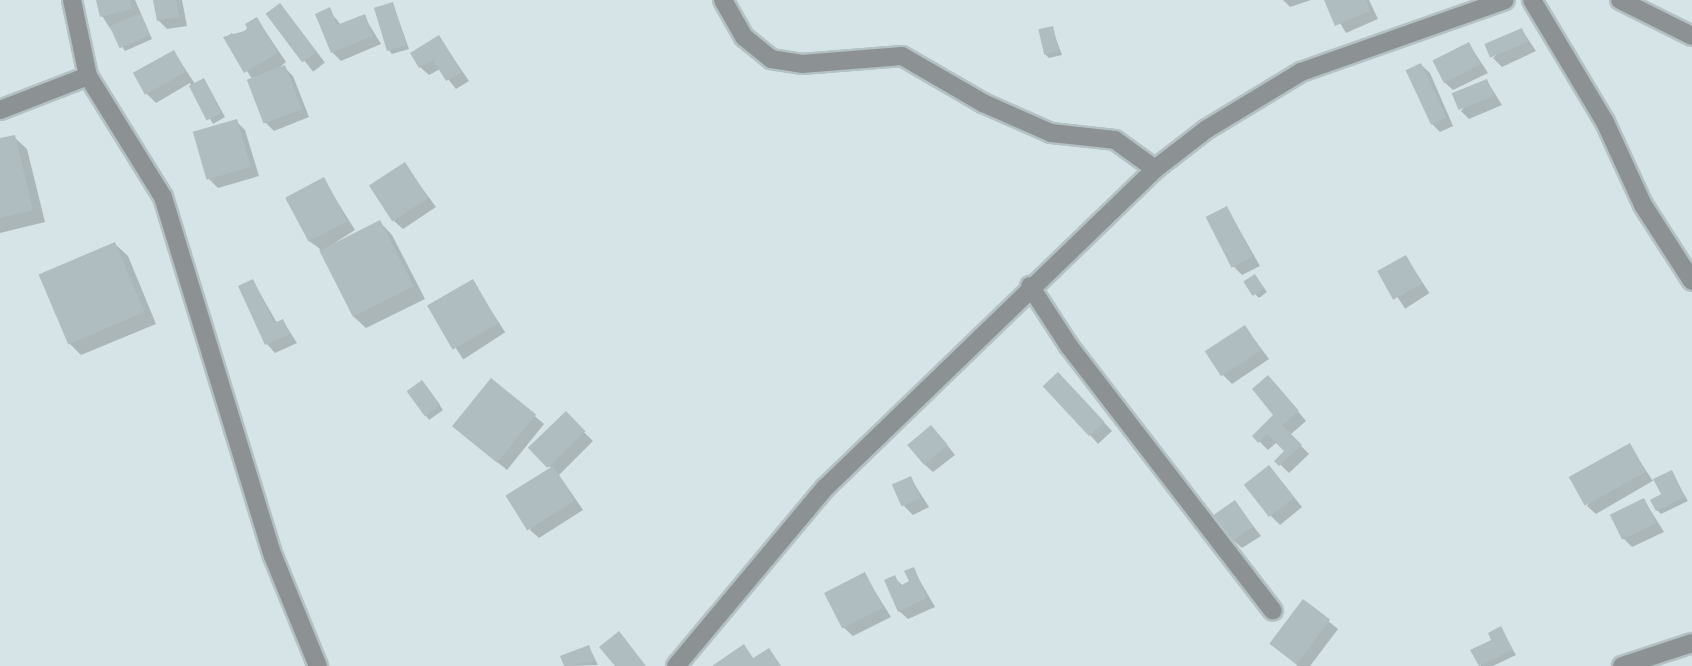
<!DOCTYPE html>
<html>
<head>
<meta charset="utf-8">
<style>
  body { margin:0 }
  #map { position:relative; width:1692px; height:666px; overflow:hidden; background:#d6e4e8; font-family:"Source Sans 3",sans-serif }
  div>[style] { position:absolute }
  .shadow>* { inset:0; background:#0003; transform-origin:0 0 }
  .building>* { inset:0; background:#afbdc0; transform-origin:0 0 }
  .roads { filter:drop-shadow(2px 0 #b4c1c4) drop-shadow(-2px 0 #b4c1c4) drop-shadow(0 2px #b4c1c4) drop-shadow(0 -2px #b4c1c4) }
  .street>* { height:18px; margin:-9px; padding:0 9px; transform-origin:9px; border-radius:9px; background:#8c9294 }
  span { translate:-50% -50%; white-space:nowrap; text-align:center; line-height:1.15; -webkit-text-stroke:5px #d6e4e8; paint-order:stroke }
</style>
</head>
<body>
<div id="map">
  <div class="shadow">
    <i style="clip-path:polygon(97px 0,135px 0,152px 39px,125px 51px,102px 16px)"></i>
    <i style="clip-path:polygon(155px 0,182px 0,187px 26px,167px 29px,158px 20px)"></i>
    <i style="clip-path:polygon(1283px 0,1311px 0,1290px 7px)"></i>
    <i style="clip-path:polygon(1326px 0,1369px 0,1378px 19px,1346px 33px)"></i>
    <i style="clip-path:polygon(393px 4px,409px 49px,392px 54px,388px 49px)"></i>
    <i style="left:280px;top:5px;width:73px;height:15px;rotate:52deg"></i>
    <i style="clip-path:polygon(329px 10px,341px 25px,364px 16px,381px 44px,341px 61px,332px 52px)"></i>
    <i style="clip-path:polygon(257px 19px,286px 62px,275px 71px,284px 67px,293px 76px,309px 117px,274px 131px,265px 122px,253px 80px,225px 38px,232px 33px,237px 38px)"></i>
    <i style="clip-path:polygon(1052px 28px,1062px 55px,1049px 58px,1045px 54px)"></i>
    <i style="clip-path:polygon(1522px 30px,1536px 51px,1502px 67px,1493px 58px)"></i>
    <i style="clip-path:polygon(439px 37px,469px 81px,456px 89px,440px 69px,429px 75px,420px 67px)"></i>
    <i style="clip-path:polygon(1469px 44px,1488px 73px,1453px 90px,1444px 82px)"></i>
    <i style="clip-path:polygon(174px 52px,195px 84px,203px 80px,207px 84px,225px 117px,213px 124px,190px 83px,156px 103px,147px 94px)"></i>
    <i style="clip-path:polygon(1421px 65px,1430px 73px,1453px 126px,1440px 132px,1431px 123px)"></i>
    <i style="clip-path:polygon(1487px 81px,1502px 105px,1469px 119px,1461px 111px)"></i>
    <i style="clip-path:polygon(236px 121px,245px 130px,259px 176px,218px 188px,209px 179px)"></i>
    <i style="clip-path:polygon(14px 137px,27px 149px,45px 222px,0 233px,0 140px)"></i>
    <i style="clip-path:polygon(404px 164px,436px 207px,403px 229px,394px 221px)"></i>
    <i style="clip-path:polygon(323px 179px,355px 230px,322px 251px,380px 222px,392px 235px,425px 299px,366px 328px,353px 316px,319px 248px,309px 241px)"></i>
    <i style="clip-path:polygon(1227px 208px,1260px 266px,1242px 275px,1233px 266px)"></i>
    <i style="clip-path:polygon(115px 244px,128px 256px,156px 324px,81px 355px,69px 343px)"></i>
    <i style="left:1406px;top:257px;width:43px;height:29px;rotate:57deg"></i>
    <i style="clip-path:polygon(253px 281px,277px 323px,283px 321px,297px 343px,275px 353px,267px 344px)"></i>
    <i style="left:472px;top:281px;width:61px;height:50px;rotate:57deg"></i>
    <i style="clip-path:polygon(1259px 281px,1267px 292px,1259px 298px,1255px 294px)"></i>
    <i style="clip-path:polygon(1245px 327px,1269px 359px,1232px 384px,1223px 375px)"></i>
    <i style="clip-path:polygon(492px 380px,544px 424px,507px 470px,463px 434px)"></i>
    <i style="clip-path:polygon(1067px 383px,1112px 431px,1098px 444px,1090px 435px)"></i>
    <i style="clip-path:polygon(426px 386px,443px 410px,429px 420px,408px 392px)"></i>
    <i style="clip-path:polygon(1277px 386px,1306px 421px,1290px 435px,1309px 454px,1289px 473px,1277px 461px,1286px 451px,1277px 442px,1268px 450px,1254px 436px,1275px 416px)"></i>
    <i style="clip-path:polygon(565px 414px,593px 441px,559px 475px,583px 510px,539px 538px,530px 530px,552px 469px,531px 448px)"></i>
    <i style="clip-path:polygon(940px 436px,955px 455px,933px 472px,924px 464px)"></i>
    <i style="clip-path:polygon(1629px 445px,1653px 481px,1671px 472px,1688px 501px,1661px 514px,1657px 510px,1664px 495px,1656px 479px,1596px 514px,1587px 506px)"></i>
    <i style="clip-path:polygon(1277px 476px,1302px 507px,1280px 525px,1271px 516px)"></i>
    <i style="clip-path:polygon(911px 479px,929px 507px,913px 515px,904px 506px)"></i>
    <i style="clip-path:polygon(1644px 500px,1664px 532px,1632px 547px,1623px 538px)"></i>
    <i style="clip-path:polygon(1235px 503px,1261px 536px,1242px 548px,1233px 540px)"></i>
    <i style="clip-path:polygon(913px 569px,935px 607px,908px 619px,899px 611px,895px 578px,903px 586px,911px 582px)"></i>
    <i style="clip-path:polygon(864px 574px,891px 617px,853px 636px,844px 628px)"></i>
    <i style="clip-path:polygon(1303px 601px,1338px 629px,1310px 666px,1298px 666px,1272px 644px)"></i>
    <i style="clip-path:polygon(1500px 628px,1516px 655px,1493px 666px,1481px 666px,1473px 650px,1493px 640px)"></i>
    <i style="clip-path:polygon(589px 647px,598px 665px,565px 666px,562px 657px)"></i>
  </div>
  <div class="building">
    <i style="clip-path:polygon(96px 0,130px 0,132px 9px,100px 17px)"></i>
    <i style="clip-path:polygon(153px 0,176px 0,179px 17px,157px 21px)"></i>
    <i style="clip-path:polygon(1324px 0,1366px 0,1370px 11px,1335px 26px)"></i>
    <i style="left:393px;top:2px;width:45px;height:20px;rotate:73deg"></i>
    <i style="left:280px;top:3px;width:61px;height:18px;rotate:53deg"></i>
    <i style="clip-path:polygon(330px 7px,337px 25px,365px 14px,373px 36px,331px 53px,315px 14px)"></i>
    <i style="left:140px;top:13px;width:24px;height:33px;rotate:66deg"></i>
    <i style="clip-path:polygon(257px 17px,278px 53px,244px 73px,223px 37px,248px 30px,245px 24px)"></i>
    <i style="left:1053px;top:26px;width:26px;height:15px;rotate:77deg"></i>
    <i style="left:1522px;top:28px;width:15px;height:41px;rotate:67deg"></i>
    <i style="clip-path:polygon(439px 35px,462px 72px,446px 81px,433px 60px,419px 68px,410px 53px)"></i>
    <i style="left:1469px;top:42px;width:25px;height:41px;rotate:63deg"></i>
    <i style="left:174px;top:50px;width:25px;height:47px;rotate:61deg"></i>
    <i style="left:1421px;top:63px;width:60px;height:17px;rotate:65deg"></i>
    <i style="left:285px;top:65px;width:47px;height:41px;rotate:69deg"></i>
    <i style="left:204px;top:78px;width:39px;height:17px;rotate:63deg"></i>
    <i style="left:1487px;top:79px;width:18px;height:38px;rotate:68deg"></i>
    <i style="left:237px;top:119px;width:50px;height:46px;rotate:74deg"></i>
    <i style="clip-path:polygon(15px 135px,33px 210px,0 218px,0 138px)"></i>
    <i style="left:405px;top:162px;width:43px;height:43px;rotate:57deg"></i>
    <i style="left:324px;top:177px;width:50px;height:44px;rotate:62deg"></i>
    <i style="left:1227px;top:206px;width:57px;height:24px;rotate:63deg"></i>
    <i style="left:380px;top:220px;width:74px;height:68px;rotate:63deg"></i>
    <i style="left:115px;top:242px;width:76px;height:83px;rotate:67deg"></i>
    <i style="left:1406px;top:255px;width:33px;height:33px;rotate:61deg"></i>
    <i style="left:1255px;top:274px;width:17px;height:14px;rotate:57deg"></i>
    <i style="clip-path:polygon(253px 279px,274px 323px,283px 319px,290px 334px,265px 345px,238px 286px)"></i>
    <i style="left:473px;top:279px;width:51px;height:53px;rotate:60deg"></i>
    <i style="left:1245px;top:325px;width:30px;height:48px;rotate:57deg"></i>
    <i style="left:1058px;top:372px;width:68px;height:21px;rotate:47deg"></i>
    <i style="clip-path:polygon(1268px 375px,1299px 411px,1282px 425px,1302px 445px,1279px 466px,1274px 461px,1284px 451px,1267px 434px,1258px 443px,1252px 436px,1273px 415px,1252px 389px)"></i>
    <i style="left:491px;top:378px;width:58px;height:62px;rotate:39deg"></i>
    <i style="left:422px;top:380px;width:31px;height:19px;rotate:54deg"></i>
    <i style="left:566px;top:411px;width:28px;height:53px;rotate:46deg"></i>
    <i style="left:931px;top:425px;width:26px;height:31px;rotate:50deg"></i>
    <i style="left:1630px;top:443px;width:33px;height:70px;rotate:61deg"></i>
    <i style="left:1269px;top:465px;width:41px;height:32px;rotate:52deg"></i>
    <i style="left:553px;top:466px;width:41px;height:56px;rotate:58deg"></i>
    <i style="clip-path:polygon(1672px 470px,1685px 497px,1656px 511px,1650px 500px,1661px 494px,1653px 479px)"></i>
    <i style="left:911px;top:476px;width:24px;height:21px;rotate:66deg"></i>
    <i style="left:1644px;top:498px;width:28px;height:38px;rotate:64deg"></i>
    <i style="left:1235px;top:500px;width:32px;height:26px;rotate:55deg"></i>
    <i style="clip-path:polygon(914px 567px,927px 598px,898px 612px,884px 580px,895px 575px,900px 586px,909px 581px,904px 571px)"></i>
    <i style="left:865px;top:572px;width:40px;height:46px;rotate:63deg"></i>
    <i style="left:1303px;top:599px;width:34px;height:56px;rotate:37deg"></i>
    <i style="clip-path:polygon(1501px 626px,1513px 650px,1479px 666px,1470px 650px,1491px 640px,1488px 633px)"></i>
    <i style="clip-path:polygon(619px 631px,646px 666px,615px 666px,599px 647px)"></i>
    <i style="clip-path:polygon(744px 644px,753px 658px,769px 648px,781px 666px,712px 666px)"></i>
    <i style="clip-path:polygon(589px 645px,595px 661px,564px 666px,560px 656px)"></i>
  </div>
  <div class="roads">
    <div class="street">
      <i style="left:72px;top:0;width:78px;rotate:78.1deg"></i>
      <i style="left:88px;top:76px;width:142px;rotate:58.2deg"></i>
      <i style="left:163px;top:197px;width:375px;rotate:73deg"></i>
      <i style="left:273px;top:556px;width:119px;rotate:67.8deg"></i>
      <i style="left:723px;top:0;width:43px;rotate:60.4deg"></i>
      <i style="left:744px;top:37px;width:35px;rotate:39deg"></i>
      <i style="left:771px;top:59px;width:31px;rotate:9deg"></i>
      <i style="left:802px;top:64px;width:100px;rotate:-4.6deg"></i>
      <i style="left:902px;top:56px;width:94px;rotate:30.1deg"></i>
      <i style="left:983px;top:103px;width:74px;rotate:23.8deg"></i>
      <i style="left:1051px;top:133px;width:64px;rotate:6.2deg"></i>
      <i style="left:1115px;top:140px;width:49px;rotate:35.9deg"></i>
      <i style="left:1532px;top:0;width:142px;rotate:59.1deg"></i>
      <i style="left:1605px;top:122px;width:91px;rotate:65.4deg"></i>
      <i style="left:1643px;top:205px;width:90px;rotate:57.2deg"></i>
      <i style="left:1620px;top:0;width:80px;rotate:26.6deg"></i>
      <i style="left:0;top:110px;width:94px;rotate:-21.1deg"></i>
      <i style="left:1030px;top:286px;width:72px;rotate:57deg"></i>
      <i style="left:1069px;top:346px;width:334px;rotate:52.4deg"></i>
      <i style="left:676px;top:666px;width:232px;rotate:-50.1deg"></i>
      <i style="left:825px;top:488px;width:459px;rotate:-44deg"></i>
      <i style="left:1155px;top:169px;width:66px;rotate:-37.6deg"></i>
      <i style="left:1207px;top:129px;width:110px;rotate:-31.2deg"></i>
      <i style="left:1301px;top:72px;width:216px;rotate:-19.4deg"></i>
      <i style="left:1622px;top:666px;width:74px;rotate:-18.2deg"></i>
    </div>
  </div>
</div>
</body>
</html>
